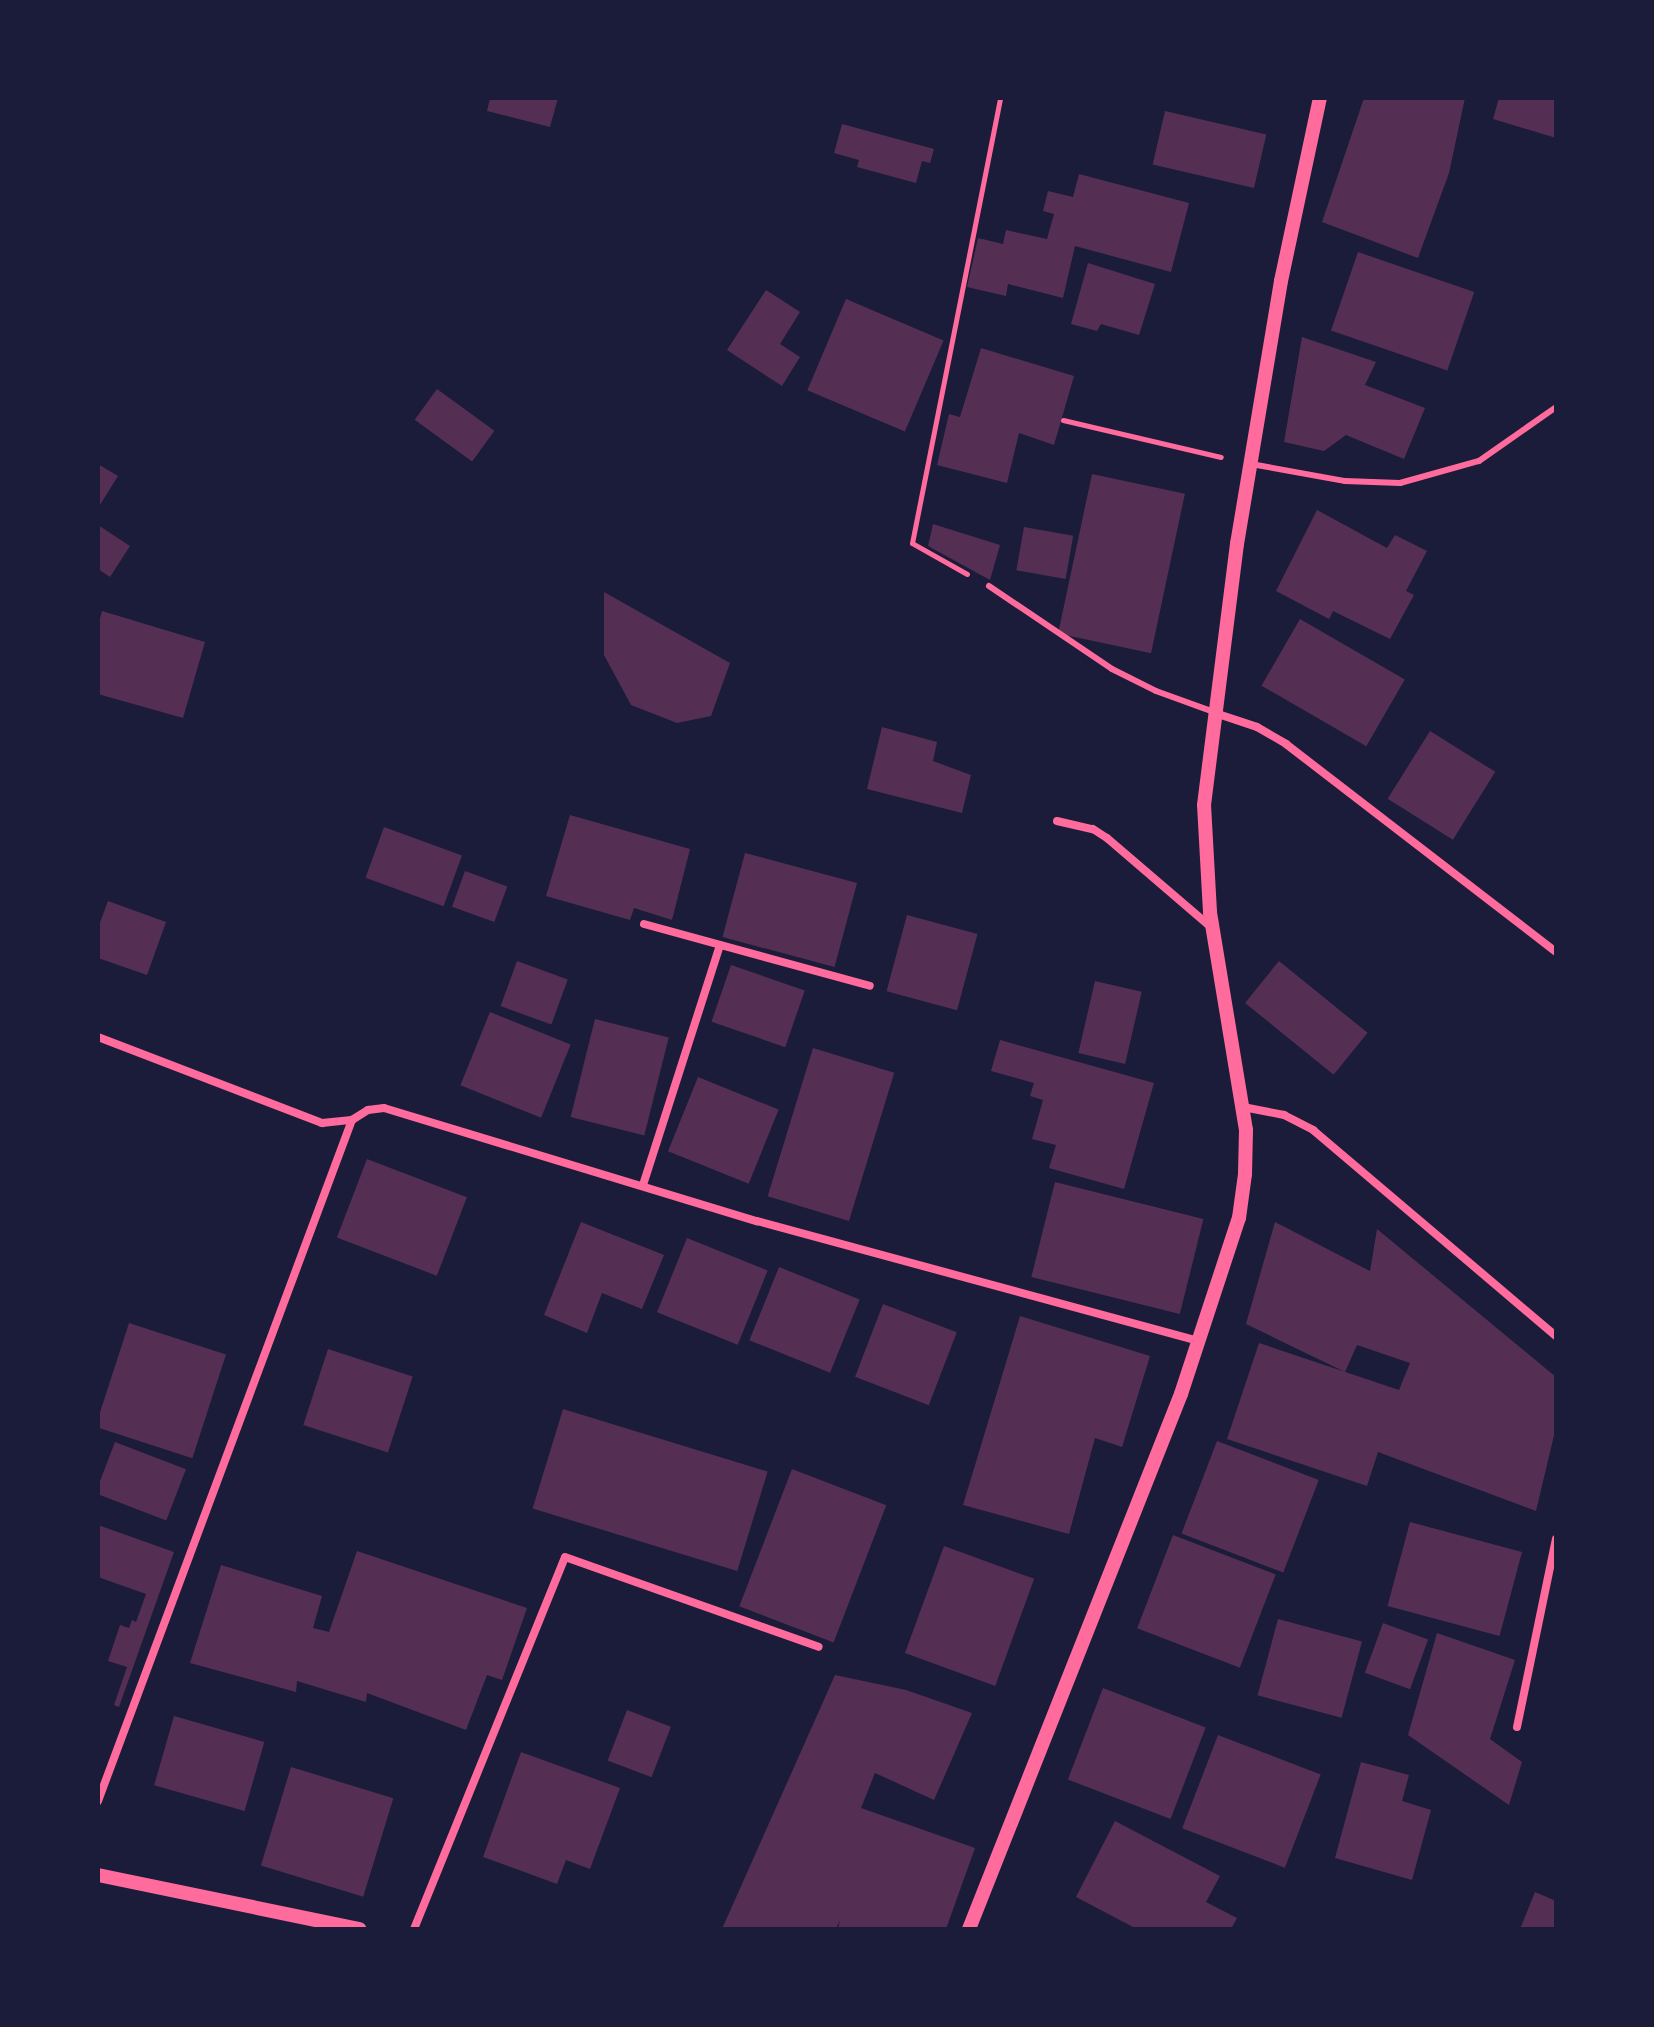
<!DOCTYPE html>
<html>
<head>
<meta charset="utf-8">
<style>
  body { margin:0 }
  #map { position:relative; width:1654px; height:2027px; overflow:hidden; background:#1b1b3a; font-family:"DejaVu Sans",sans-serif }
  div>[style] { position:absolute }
  .building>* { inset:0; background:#542f53; transform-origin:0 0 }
  .path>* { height:5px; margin:-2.5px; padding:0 2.5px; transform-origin:2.5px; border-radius:2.5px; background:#ff6b9d }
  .service>* { height:6px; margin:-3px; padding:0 3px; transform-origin:3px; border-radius:3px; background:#ff6b9d }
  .minor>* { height:8px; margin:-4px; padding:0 4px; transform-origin:4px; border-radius:4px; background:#ff6b9d }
  .tertiary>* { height:14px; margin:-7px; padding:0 7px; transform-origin:7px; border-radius:7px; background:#ff6b9d }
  span { translate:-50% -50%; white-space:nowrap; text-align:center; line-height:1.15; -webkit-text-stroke:7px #1b1b3a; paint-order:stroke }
  .frame { position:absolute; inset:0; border:100px solid #1b1b3a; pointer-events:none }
</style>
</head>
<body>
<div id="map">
  <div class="building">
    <i style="clip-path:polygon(490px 98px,558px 98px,550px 127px,487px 111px)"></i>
    <i style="clip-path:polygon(1364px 98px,1465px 98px,1449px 173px,1418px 258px,1322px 222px)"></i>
    <i style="clip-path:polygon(1499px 98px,1556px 98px,1556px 138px,1493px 119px)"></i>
    <i style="left:1165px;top:111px;width:104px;height:55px;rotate:13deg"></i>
    <i style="clip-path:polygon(842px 124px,934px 149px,930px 163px,922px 161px,916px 183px,857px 167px,859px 160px,834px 153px)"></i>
    <i style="clip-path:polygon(1079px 174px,1189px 203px,1171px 272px,1075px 246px,1063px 298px,1008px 284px,1006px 296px,967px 287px,978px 238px,1003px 244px,1006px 230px,1047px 239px,1054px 214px,1043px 211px,1048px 191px,1073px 197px)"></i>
    <i style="left:1358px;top:252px;width:123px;height:83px;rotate:19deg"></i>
    <i style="clip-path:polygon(1088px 263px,1155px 284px,1139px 335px,1101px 324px,1097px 331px,1071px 324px)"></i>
    <i style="clip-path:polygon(766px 290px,800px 312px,780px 344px,800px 357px,782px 386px,727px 350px)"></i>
    <i style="left:846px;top:299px;width:106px;height:99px;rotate:23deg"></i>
    <i style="clip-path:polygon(1302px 337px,1376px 362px,1365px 385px,1425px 408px,1404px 459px,1346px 435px,1324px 451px,1284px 442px)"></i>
    <i style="clip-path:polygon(981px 348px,1074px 376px,1054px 445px,1019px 433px,1007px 483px,937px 465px,949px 414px,960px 417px)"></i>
    <i style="left:437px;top:389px;width:71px;height:38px;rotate:36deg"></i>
    <i style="clip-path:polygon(98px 464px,118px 476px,98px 508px)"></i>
    <i style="left:1092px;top:474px;width:95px;height:163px;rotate:12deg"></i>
    <i style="clip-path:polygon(1317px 510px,1387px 548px,1395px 535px,1427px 551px,1406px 591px,1414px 595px,1390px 639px,1333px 611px,1329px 619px,1276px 591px)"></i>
    <i style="clip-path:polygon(933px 524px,1000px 545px,990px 580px,928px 546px)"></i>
    <i style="clip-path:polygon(98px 525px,130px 546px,110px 577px,98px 569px)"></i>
    <i style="left:1024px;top:527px;width:50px;height:44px;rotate:10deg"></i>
    <i style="clip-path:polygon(604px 592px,730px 663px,711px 716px,677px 723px,631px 705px,604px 655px)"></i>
    <i style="clip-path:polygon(102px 611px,205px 642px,183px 718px,98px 694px,98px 626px)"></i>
    <i style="left:1300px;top:619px;width:121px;height:77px;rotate:30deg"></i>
    <i style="clip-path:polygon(882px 727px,937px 742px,933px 761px,971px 775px,962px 813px,867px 789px)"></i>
    <i style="left:1430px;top:731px;width:77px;height:80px;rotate:32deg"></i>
    <i style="clip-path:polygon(570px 815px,690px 849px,672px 920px,634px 908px,630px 920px,546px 896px)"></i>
    <i style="left:384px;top:827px;width:83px;height:54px;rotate:20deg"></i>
    <i style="left:745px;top:853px;width:116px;height:87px;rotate:15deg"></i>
    <i style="left:465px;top:871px;width:45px;height:38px;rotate:20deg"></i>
    <i style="clip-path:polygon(108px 901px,166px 922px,147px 975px,98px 958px,98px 928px)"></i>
    <i style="left:907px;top:915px;width:73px;height:79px;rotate:15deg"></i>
    <i style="left:517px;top:961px;width:54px;height:48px;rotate:20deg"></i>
    <i style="left:1279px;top:961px;width:114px;height:54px;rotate:39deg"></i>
    <i style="left:731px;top:965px;width:78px;height:60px;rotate:19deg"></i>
    <i style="left:1095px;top:981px;width:48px;height:74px;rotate:13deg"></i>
    <i style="left:490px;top:1012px;width:87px;height:79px;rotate:22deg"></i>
    <i style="left:595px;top:1019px;width:76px;height:101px;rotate:14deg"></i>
    <i style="clip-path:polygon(1000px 1040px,1154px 1083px,1124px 1189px,1049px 1168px,1056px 1145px,1032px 1139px,1043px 1100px,1030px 1096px,1034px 1083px,991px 1071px)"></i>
    <i style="left:813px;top:1048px;width:85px;height:155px;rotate:17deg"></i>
    <i style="left:698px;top:1077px;width:87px;height:80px;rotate:22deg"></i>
    <i style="left:367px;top:1159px;width:107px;height:84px;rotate:21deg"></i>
    <i style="left:1055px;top:1182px;width:153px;height:98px;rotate:14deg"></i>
    <i style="clip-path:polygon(581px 1222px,664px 1255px,642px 1309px,602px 1293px,587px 1333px,544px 1315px)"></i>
    <i style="clip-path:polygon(1275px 1222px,1370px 1271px,1377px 1229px,1556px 1377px,1556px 1427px,1536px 1511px,1378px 1452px,1367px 1486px,1227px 1439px,1259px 1343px,1399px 1390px,1410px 1363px,1357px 1345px,1345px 1372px,1246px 1324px)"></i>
    <i style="left:687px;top:1238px;width:87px;height:80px;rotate:22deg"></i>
    <i style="left:779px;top:1267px;width:87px;height:79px;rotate:22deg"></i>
    <i style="left:883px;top:1304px;width:79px;height:78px;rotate:21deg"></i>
    <i style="clip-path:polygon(1020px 1316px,1150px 1356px,1122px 1447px,1095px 1438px,1069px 1534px,963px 1505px)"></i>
    <i style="left:129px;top:1323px;width:102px;height:109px;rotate:18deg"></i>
    <i style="left:328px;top:1349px;width:89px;height:80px;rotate:18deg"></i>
    <i style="left:563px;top:1409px;width:214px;height:104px;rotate:17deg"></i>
    <i style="left:1217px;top:1441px;width:109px;height:99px;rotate:21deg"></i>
    <i style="left:115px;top:1442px;width:76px;height:55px;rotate:21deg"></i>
    <i style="left:792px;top:1469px;width:101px;height:147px;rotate:21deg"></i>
    <i style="left:1410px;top:1522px;width:116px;height:87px;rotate:15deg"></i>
    <i style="clip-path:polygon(98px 1525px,174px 1552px,119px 1707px,114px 1705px,127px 1667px,108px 1661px,120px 1625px,129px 1628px,132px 1620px,136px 1622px,146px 1594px,98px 1577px)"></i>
    <i style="left:1173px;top:1535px;width:110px;height:100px;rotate:21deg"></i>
    <i style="left:944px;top:1546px;width:96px;height:114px;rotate:20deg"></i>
    <i style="clip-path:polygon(357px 1551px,527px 1608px,502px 1680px,487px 1675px,466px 1730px,367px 1693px,366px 1702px,297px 1681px,296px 1692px,190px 1663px,221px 1565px,322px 1596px,313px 1628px,329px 1632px)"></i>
    <i style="left:1278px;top:1619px;width:87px;height:79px;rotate:15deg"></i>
    <i style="left:1383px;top:1623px;width:48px;height:53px;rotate:20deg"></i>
    <i style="clip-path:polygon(1437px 1633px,1515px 1660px,1490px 1739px,1522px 1762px,1509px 1805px,1408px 1735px)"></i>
    <i style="clip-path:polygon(835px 1675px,906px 1690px,972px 1713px,934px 1800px,875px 1773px,861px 1808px,975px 1848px,946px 1929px,838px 1929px,840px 1920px,836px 1929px,722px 1929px)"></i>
    <i style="left:1103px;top:1688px;width:110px;height:98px;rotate:21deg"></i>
    <i style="left:627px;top:1710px;width:47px;height:54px;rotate:21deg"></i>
    <i style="left:174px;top:1716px;width:94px;height:72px;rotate:16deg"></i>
    <i style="left:1218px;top:1735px;width:110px;height:100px;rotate:21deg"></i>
    <i style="clip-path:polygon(521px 1752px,620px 1788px,590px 1869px,566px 1860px,557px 1884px,483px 1857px)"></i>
    <i style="clip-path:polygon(1361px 1762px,1409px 1775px,1402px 1801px,1431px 1810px,1412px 1880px,1335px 1858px)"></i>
    <i style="left:291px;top:1767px;width:107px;height:103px;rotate:17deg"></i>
    <i style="clip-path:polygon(1115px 1821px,1220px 1876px,1206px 1902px,1237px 1918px,1231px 1929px,1137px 1929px,1076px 1897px)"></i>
    <i style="clip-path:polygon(1535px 1892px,1556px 1901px,1556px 1929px,1520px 1929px)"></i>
  </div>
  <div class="path">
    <i style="left:1063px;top:420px;width:162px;rotate:13.2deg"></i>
    <i style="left:967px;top:574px;width:63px;rotate:-150.6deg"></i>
    <i style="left:912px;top:543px;width:454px;rotate:-78.8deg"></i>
  </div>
  <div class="service">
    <i style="left:1251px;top:464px;width:96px;rotate:10.3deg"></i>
    <i style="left:1345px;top:481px;width:55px;rotate:2.1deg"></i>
    <i style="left:1400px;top:483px;width:82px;rotate:-15.6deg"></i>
    <i style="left:1479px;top:461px;width:94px;rotate:-35deg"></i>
    <i style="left:989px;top:586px;width:148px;rotate:34deg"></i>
    <i style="left:1112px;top:669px;width:49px;rotate:26.6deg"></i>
    <i style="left:1156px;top:691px;width:62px;rotate:19.9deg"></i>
  </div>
  <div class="minor">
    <i style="left:1215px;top:713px;width:44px;rotate:18.4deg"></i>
    <i style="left:1257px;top:727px;width:34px;rotate:30deg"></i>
    <i style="left:1286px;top:744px;width:341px;rotate:37.6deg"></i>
    <i style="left:1057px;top:821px;width:37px;rotate:13deg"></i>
    <i style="left:1093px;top:829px;width:17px;rotate:33deg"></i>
    <i style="left:1107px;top:838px;width:140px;rotate:40.6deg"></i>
    <i style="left:644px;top:924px;width:234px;rotate:15.3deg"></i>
    <i style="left:98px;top:1037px;width:240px;rotate:21deg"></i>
    <i style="left:322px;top:1123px;width:30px;rotate:-6deg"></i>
    <i style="left:352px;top:1120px;width:19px;rotate:-32deg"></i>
    <i style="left:368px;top:1110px;width:16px;rotate:-7deg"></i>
    <i style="left:384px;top:1108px;width:390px;rotate:16.9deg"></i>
    <i style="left:757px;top:1221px;width:459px;rotate:15.2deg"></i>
    <i style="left:1243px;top:1107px;width:42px;rotate:11deg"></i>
    <i style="left:1284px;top:1115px;width:33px;rotate:27deg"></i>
    <i style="left:1313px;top:1130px;width:319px;rotate:40.3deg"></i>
    <i style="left:643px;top:1185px;width:252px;rotate:-72.2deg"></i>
    <i style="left:1517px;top:1727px;width:192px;rotate:-78.3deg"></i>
    <i style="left:98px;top:1801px;width:727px;rotate:-69.55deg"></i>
    <i style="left:414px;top:1929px;width:401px;rotate:-67.9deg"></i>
    <i style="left:565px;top:1557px;width:269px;rotate:19.5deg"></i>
  </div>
  <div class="tertiary">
    <i style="left:98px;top:1875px;width:267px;rotate:11.7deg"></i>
    <i style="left:969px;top:1929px;width:575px;rotate:-68.38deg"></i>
    <i style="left:1181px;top:1394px;width:185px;rotate:-71.8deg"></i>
    <i style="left:1239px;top:1218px;width:44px;rotate:-82.2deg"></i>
    <i style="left:1245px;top:1174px;width:44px;rotate:-88.7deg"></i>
    <i style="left:1246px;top:1130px;width:221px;rotate:-99.4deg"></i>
    <i style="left:1210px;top:912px;width:107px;rotate:-93.2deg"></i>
    <i style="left:1204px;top:805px;width:263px;rotate:-82.8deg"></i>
    <i style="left:1237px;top:544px;width:267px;rotate:-80.5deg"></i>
    <i style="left:1281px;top:281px;width:187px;rotate:-78deg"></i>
  </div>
  <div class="frame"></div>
</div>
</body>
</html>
